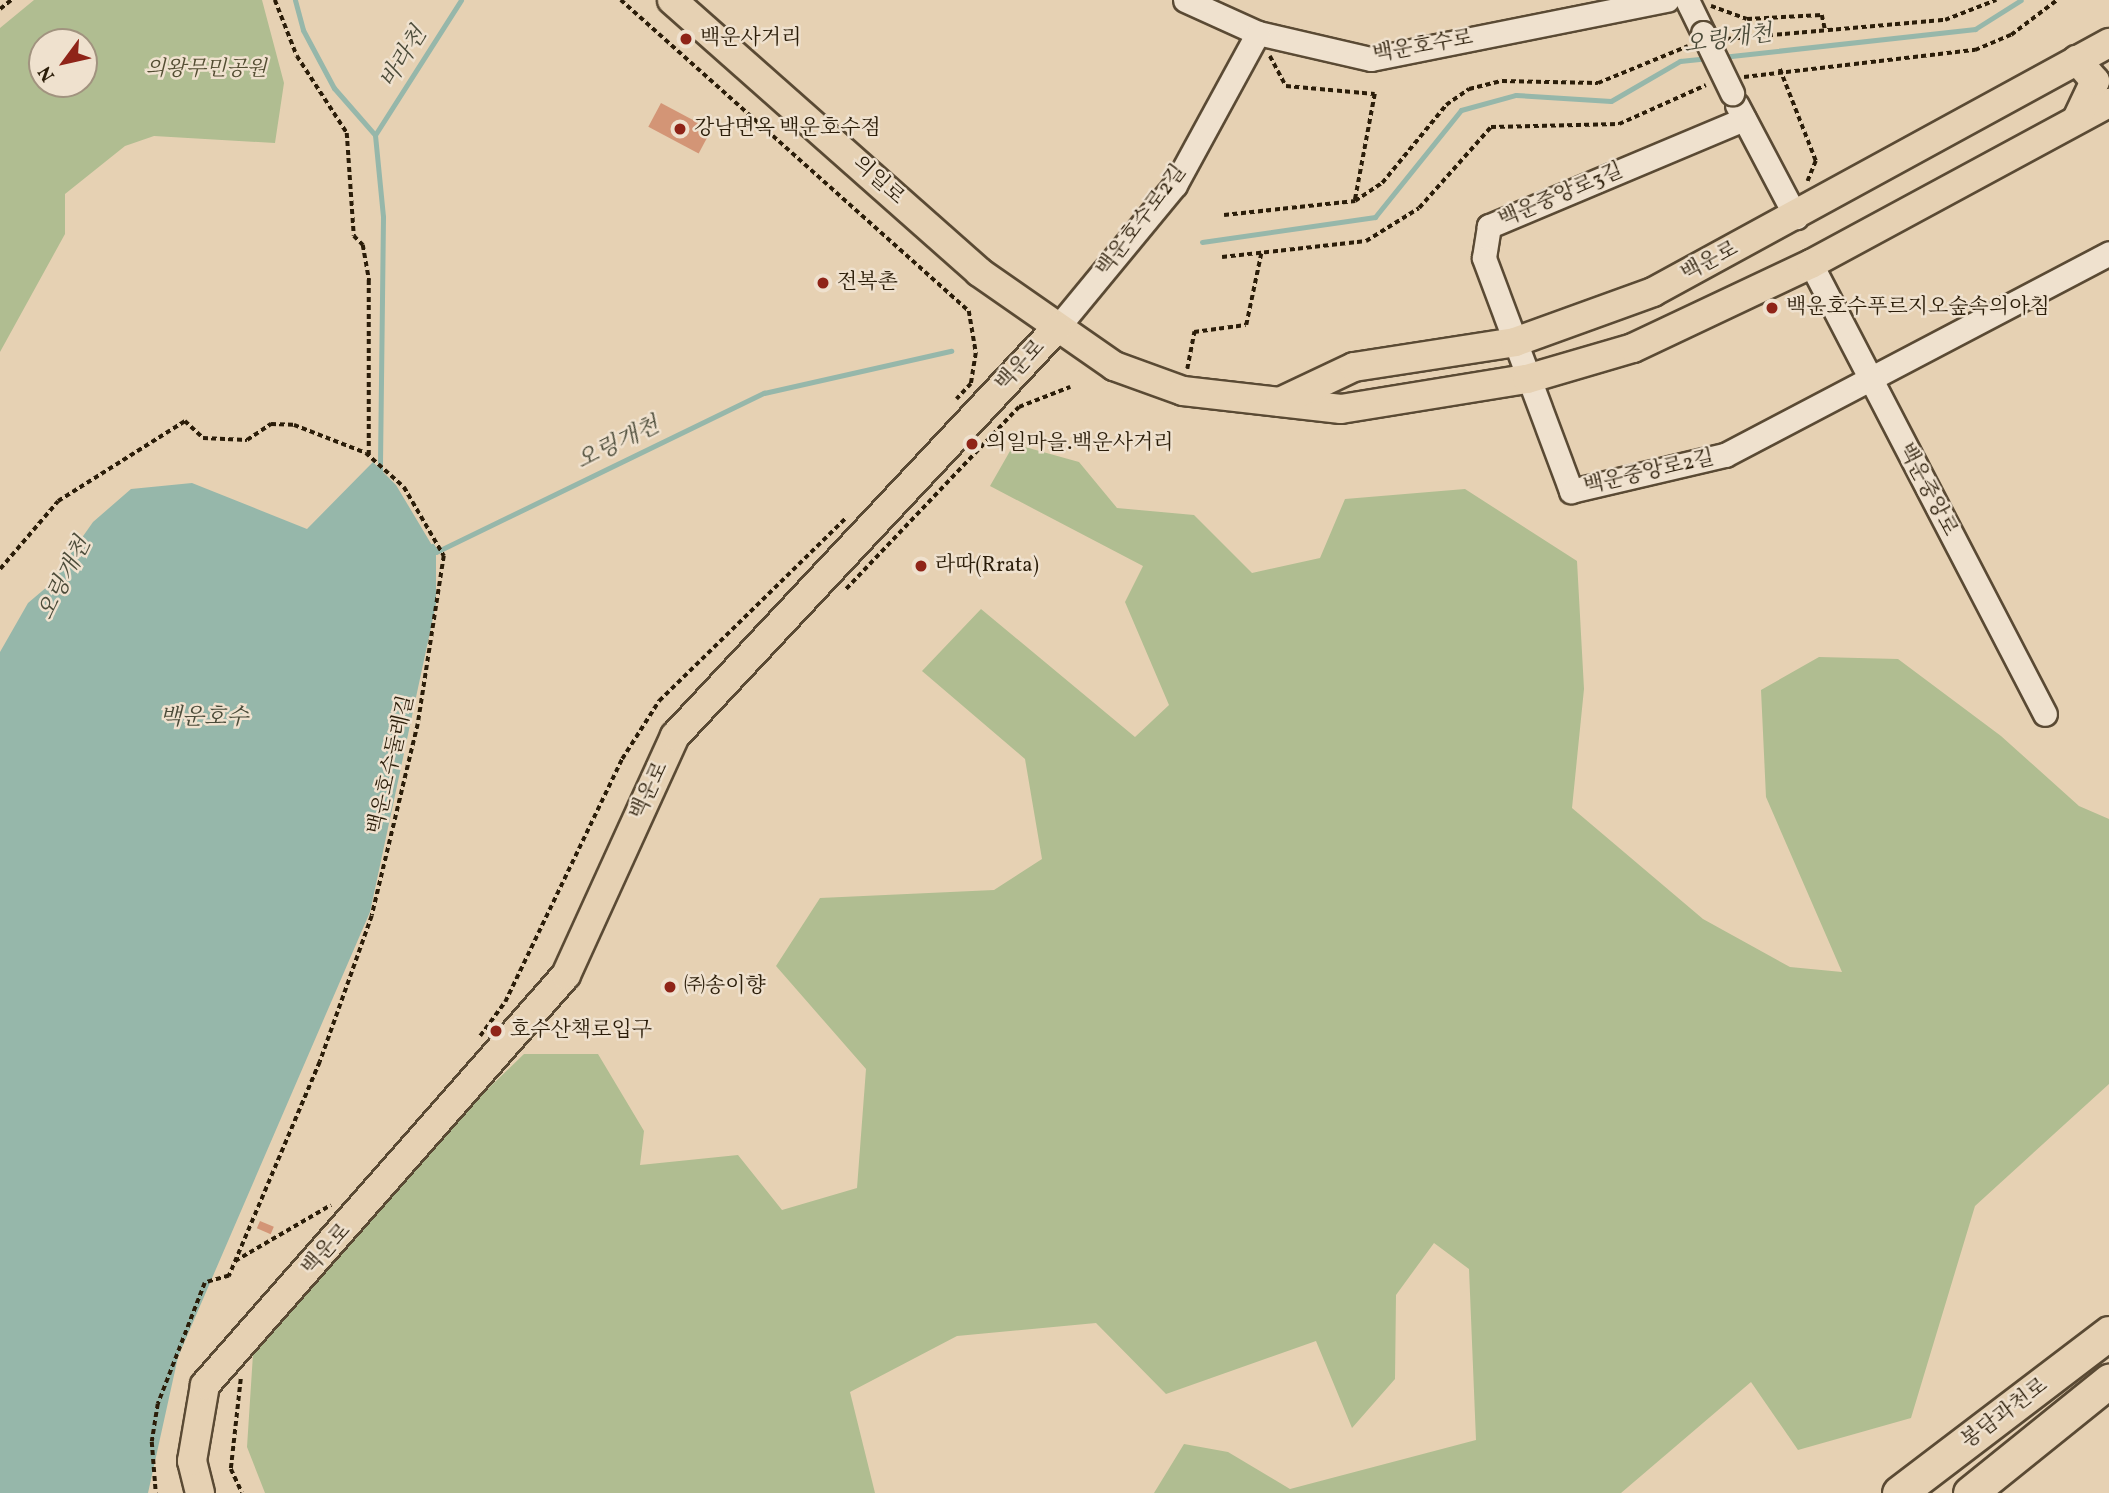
<!DOCTYPE html>
<html>
<head>
<meta charset="utf-8">
<style>
  body { margin:0 }
  #map { position:relative; width:2109px; height:1493px; overflow:hidden; background:#e6d1b3; font-family:Vollkorn,"Noto Serif KR",serif }
  div>[style] { position:absolute }
  .green>* { inset:0; background:#b0bd91 }
  .water>* { inset:0; background:#96b7aa }
  .stream>* { height:5px; margin:-2.5px; padding:0 2.5px; transform-origin:2.5px; border-radius:2.5px; background:#96b7aa }
  .building>* { inset:0; background:#d39576; transform-origin:0 0 }
  .path>* { height:3.5px; margin-top:-1.75px; transform-origin:0; background:repeating-linear-gradient(90deg,#2b1d09 0 5px,transparent 0 8.5px) }
  .roads { filter:drop-shadow(2px 0 #5a4a34) drop-shadow(-2px 0 #5a4a34) drop-shadow(0 2px #5a4a34) drop-shadow(0 -2px #5a4a34) }
  .minor>* { height:23px; margin:-11.5px; padding:0 11.5px; transform-origin:11.5px; border-radius:11.5px; background:#efe1ce }
  .major>* { height:28px; margin:-14px; padding:0 14px; transform-origin:14px; border-radius:14px; background:#e6d1b3 }
  .highway>* { height:33px; margin:-16.5px; padding:0 16.5px; transform-origin:16.5px; border-radius:16.5px; background:#e6d1b3 }
  .bridges { filter:drop-shadow(2px 0 #5a4a34) drop-shadow(-2px 0 #5a4a34) drop-shadow(0 2px #5a4a34) drop-shadow(0 -2px #5a4a34) }
  .minor-bridge>* { height:23px; margin:-11.5px; padding:0 11.5px; transform-origin:11.5px; border-radius:11.5px; background:#efe1ce }
  .dots>* { width:19px; height:19px; translate:-50% -50%; box-sizing:border-box; border:4px solid #efe1ce; border-radius:50% }
  span { translate:-50% -50%; white-space:nowrap; text-align:center; line-height:1.15; -webkit-text-stroke:5px #efe1ce; paint-order:stroke }
  .poi-label { font-size:21px; color:#2b1d09 }
  .left { translate:0 -50%; text-align:left }
  .street-label { font-size:21px; color:#2b1d09 }
  .park-label { font-size:21px; color:#534d32; font-style:italic }
  .water-label { font-size:23px; color:#4b4b39; font-style:italic }
  .north { position:absolute; left:28px; top:28px; width:70px; height:70px; box-sizing:border-box; background:#efe1ce; border:2px solid #a1937f; border-radius:50%; rotate:237deg; font-size:19px; font-weight:700; line-height:28px; text-align:center; color:#2b1d09 }
  .north::after { content:''; display:block; margin:auto; width:24px; height:32px; background:#8f2418; clip-path:polygon(50% 0,100% 100%,50% 72%,0 100%) }
</style>
</head>
<body>
<div id="map">
  <div class="green">
    <i style="clip-path:polygon(evenodd,34px 0,262px 0,284px 83px,275px 143px,154px 136px,125px 146px,65px 194px,65px 234px,0 352px,0 28px,34px 0,84px 42px,84px 84px,42px 84px,42px 42px,84px 42px)"></i>
    <i style="clip-path:polygon(1014px 444px,1079px 462px,1117px 508px,1194px 515px,1252px 573px,1320px 558px,1345px 499px,1465px 489px,1577px 561px,1584px 689px,1572px 808px,1703px 919px,1790px 967px,1842px 972px,1766px 797px,1761px 690px,1819px 657px,1898px 659px,2001px 736px,2079px 806px,2109px 819px,2109px 1084px,1975px 1206px,1911px 1418px,1798px 1450px,1751px 1382px,1621px 1493px,1154px 1493px,1184px 1444px,1228px 1452px,1290px 1489px,1476px 1440px,1469px 1269px,1434px 1243px,1396px 1295px,1395px 1379px,1352px 1428px,1316px 1341px,1166px 1394px,1096px 1323px,957px 1336px,850px 1392px,875px 1493px,265px 1493px,247px 1447px,253px 1354px,412px 1162px,524px 1054px,598px 1054px,644px 1131px,640px 1165px,738px 1155px,782px 1210px,857px 1188px,866px 1069px,776px 966px,820px 898px,994px 890px,1042px 859px,1025px 759px,922px 671px,981px 609px,1135px 737px,1169px 705px,1125px 602px,1143px 566px,990px 486px)"></i>
  </div>
  <div class="water">
    <i style="clip-path:polygon(373px 462px,396px 485px,436px 552px,436px 604px,370px 912px,178px 1357px,148px 1493px,0 1493px,0 652px,28px 603px,48px 586px,93px 522px,131px 489px,192px 483px,307px 529px)"></i>
  </div>
  <div class="stream">
    <i style="left:295px;top:0;width:31px;rotate:75deg"></i>
    <i style="left:303px;top:30px;width:66px;rotate:61.9deg"></i>
    <i style="left:334px;top:88px;width:62px;rotate:48.9deg"></i>
    <i style="left:1722px;top:57px;width:255px;rotate:-6.3deg"></i>
    <i style="left:1975px;top:29px;width:54px;rotate:-32.2deg"></i>
    <i style="left:375px;top:135px;width:82px;rotate:84.4deg"></i>
    <i style="left:383px;top:217px;width:254px;rotate:90.7deg"></i>
    <i style="left:375px;top:135px;width:160px;rotate:-57.5deg"></i>
    <i style="left:1202px;top:242px;width:175px;rotate:-8.2deg"></i>
    <i style="left:1375px;top:217px;width:137px;rotate:-51.2deg"></i>
    <i style="left:1461px;top:110px;width:57px;rotate:-15.3deg"></i>
    <i style="left:1516px;top:95px;width:95px;rotate:3.6deg"></i>
    <i style="left:1611px;top:101px;width:80px;rotate:-30.1deg"></i>
    <i style="left:1680px;top:61px;width:29px;rotate:-6deg"></i>
    <i style="left:432px;top:546px;width:7px;rotate:56deg"></i>
    <i style="left:436px;top:552px;width:365px;rotate:-25.9deg"></i>
    <i style="left:764px;top:393px;width:192px;rotate:-12.7deg"></i>
  </div>
  <div class="building">
    <i style="left:661px;top:103px;width:57px;height:27px;rotate:28deg"></i>
    <i style="left:260px;top:1221px;width:15px;height:8px;rotate:23deg"></i>
  </div>
  <div class="path">
    <i style="left:275px;top:0;width:60px;rotate:68.6deg"></i>
    <i style="left:297px;top:56px;width:92px;rotate:57deg"></i>
    <i style="left:347px;top:133px;width:103px;rotate:86.1deg"></i>
    <i style="left:354px;top:236px;width:13px;rotate:45deg"></i>
    <i style="left:363px;top:245px;width:36px;rotate:80deg"></i>
    <i style="left:369px;top:280px;width:175px;rotate:90deg"></i>
    <i style="left:621px;top:0;width:467px;rotate:41.8deg"></i>
    <i style="left:969px;top:311px;width:43px;rotate:80.5deg"></i>
    <i style="left:976px;top:353px;width:31px;rotate:99deg"></i>
    <i style="left:971px;top:384px;width:21px;rotate:133deg"></i>
    <i style="left:1711px;top:6px;width:38px;rotate:20deg"></i>
    <i style="left:1747px;top:19px;width:75px;rotate:-3.1deg"></i>
    <i style="left:1822px;top:15px;width:14px;rotate:78deg"></i>
    <i style="left:0;top:9px;width:14px;rotate:-39deg"></i>
    <i style="left:1726px;top:39px;width:220px;rotate:-5deg"></i>
    <i style="left:1945px;top:20px;width:55px;rotate:-21.4deg"></i>
    <i style="left:1270px;top:56px;width:34px;rotate:62deg"></i>
    <i style="left:1286px;top:86px;width:89px;rotate:5.1deg"></i>
    <i style="left:1375px;top:94px;width:109px;rotate:100.6deg"></i>
    <i style="left:1780px;top:69px;width:99px;rotate:68.6deg"></i>
    <i style="left:1816px;top:161px;width:22px;rotate:112deg"></i>
    <i style="left:1744px;top:77px;width:233px;rotate:-6.7deg"></i>
    <i style="left:1975px;top:50px;width:39px;rotate:-23deg"></i>
    <i style="left:2011px;top:35px;width:58px;rotate:-37.3deg"></i>
    <i style="left:1224px;top:215px;width:132px;rotate:-6.1deg"></i>
    <i style="left:1355px;top:201px;width:32px;rotate:-34deg"></i>
    <i style="left:1382px;top:183px;width:101px;rotate:-50.6deg"></i>
    <i style="left:1446px;top:105px;width:28px;rotate:-35deg"></i>
    <i style="left:1469px;top:89px;width:34px;rotate:-14deg"></i>
    <i style="left:1502px;top:81px;width:96px;rotate:1.2deg"></i>
    <i style="left:1598px;top:83px;width:97px;rotate:-22.3deg"></i>
    <i style="left:1222px;top:257px;width:145px;rotate:-6.3deg"></i>
    <i style="left:1366px;top:241px;width:62px;rotate:-31.9deg"></i>
    <i style="left:1419px;top:208px;width:108px;rotate:-48.4deg"></i>
    <i style="left:1491px;top:127px;width:128px;rotate:-1.3deg"></i>
    <i style="left:1619px;top:124px;width:95px;rotate:-24.1deg"></i>
    <i style="left:1187px;top:369px;width:38px;rotate:-79deg"></i>
    <i style="left:1194px;top:332px;width:52px;rotate:-7.7deg"></i>
    <i style="left:1246px;top:325px;width:73px;rotate:-78.1deg"></i>
    <i style="left:0;top:569px;width:89px;rotate:-49.5deg"></i>
    <i style="left:58px;top:501px;width:150px;rotate:-32.2deg"></i>
    <i style="left:185px;top:421px;width:25px;rotate:43deg"></i>
    <i style="left:203px;top:438px;width:44px;rotate:2.6deg"></i>
    <i style="left:247px;top:440px;width:29px;rotate:-34deg"></i>
    <i style="left:271px;top:424px;width:23px;rotate:2deg"></i>
    <i style="left:294px;top:425px;width:77px;rotate:21.3deg"></i>
    <i style="left:366px;top:453px;width:51px;rotate:41.8deg"></i>
    <i style="left:404px;top:487px;width:80px;rotate:59.9deg"></i>
    <i style="left:444px;top:556px;width:170px;rotate:98.8deg"></i>
    <i style="left:418px;top:724px;width:197px;rotate:103.5deg"></i>
    <i style="left:372px;top:916px;width:155px;rotate:109.6deg"></i>
    <i style="left:320px;top:1062px;width:233px;rotate:113deg"></i>
    <i style="left:229px;top:1276px;width:25px;rotate:164deg"></i>
    <i style="left:205px;top:1283px;width:130px;rotate:111.2deg"></i>
    <i style="left:158px;top:1404px;width:38px;rotate:99deg"></i>
    <i style="left:152px;top:1442px;width:51px;rotate:85.5deg"></i>
    <i style="left:846px;top:589px;width:251px;rotate:-46.5deg"></i>
    <i style="left:1019px;top:407px;width:55px;rotate:-21.4deg"></i>
    <i style="left:480px;top:1036px;width:42px;rotate:-53.7deg"></i>
    <i style="left:505px;top:1002px;width:270px;rotate:-64.3deg"></i>
    <i style="left:622px;top:759px;width:69px;rotate:-57.5deg"></i>
    <i style="left:659px;top:701px;width:263px;rotate:-44.4deg"></i>
    <i style="left:235px;top:1261px;width:111px;rotate:-30.3deg"></i>
    <i style="left:241px;top:1379px;width:91px;rotate:96.3deg"></i>
    <i style="left:231px;top:1469px;width:26px;rotate:65deg"></i>
  </div>
  <div class="roads">
    <div class="minor">
      <i style="left:1185px;top:0;width:80px;rotate:24.3deg"></i>
      <i style="left:1258px;top:33px;width:116px;rotate:13deg"></i>
      <i style="left:1371px;top:59px;width:302px;rotate:-11.3deg"></i>
      <i style="left:1687px;top:0;width:37px;rotate:64deg"></i>
      <i style="left:1737px;top:105px;width:127px;rotate:62.2deg"></i>
      <i style="left:1744px;top:119px;width:277px;rotate:157.2deg"></i>
      <i style="left:1489px;top:226px;width:32px;rotate:99deg"></i>
      <i style="left:1484px;top:258px;width:249px;rotate:69.5deg"></i>
      <i style="left:1571px;top:491px;width:158px;rotate:-13.2deg"></i>
      <i style="left:1725px;top:455px;width:434px;rotate:-27.7deg"></i>
      <i style="left:1811px;top:264px;width:507px;rotate:62.53deg"></i>
      <i style="left:1057px;top:328px;width:185px;rotate:-50.5deg"></i>
      <i style="left:1175px;top:185px;width:173px;rotate:-61.4deg"></i>
    </div>
    <div class="major">
      <i style="left:672px;top:0;width:410px;rotate:41.5deg"></i>
      <i style="left:979px;top:272px;width:165px;rotate:34.8deg"></i>
      <i style="left:1114px;top:366px;width:73px;rotate:19.9deg"></i>
      <i style="left:1183px;top:391px;width:159px;rotate:6.5deg"></i>
      <i style="left:1341px;top:409px;width:188px;rotate:-9.2deg"></i>
      <i style="left:1527px;top:379px;width:110px;rotate:-16.3deg"></i>
      <i style="left:1633px;top:348px;width:197px;rotate:-25.3deg"></i>
      <i style="left:1811px;top:264px;width:339px;rotate:-28.4deg"></i>
      <i style="left:2077px;top:119px;width:42px;rotate:-64.7deg"></i>
      <i style="left:2095px;top:81px;width:28px;rotate:-131deg"></i>
      <i style="left:1280px;top:402px;width:82px;rotate:-25.3deg"></i>
      <i style="left:1354px;top:367px;width:163px;rotate:-8.8deg"></i>
      <i style="left:1515px;top:342px;width:147px;rotate:-19.9deg"></i>
      <i style="left:1653px;top:292px;width:520px;rotate:-28.64deg"></i>
      <i style="left:200px;top:1493px;width:33px;rotate:-104deg"></i>
      <i style="left:192px;top:1461px;width:77px;rotate:-80.3deg"></i>
      <i style="left:205px;top:1385px;width:546px;rotate:-48.64deg"></i>
      <i style="left:566px;top:975px;width:263px;rotate:-65.5deg"></i>
      <i style="left:675px;top:736px;width:559px;rotate:-46.89deg"></i>
    </div>
    <div class="highway">
      <i style="left:1899px;top:1493px;width:264px;rotate:-37.3deg"></i>
      <i style="left:1970px;top:1493px;width:179px;rotate:-38.9deg"></i>
    </div>
  </div>
  <div class="bridges">
    <div class="minor-bridge">
      <i style="left:1703px;top:33px;width:67px;rotate:64.2deg"></i>
    </div>
  </div>
  <div class="dots">
    <i style="left:686px;top:39px;background:#8f2418"></i>
    <i style="left:680px;top:129px;background:#8f2418"></i>
    <i style="left:823px;top:283px;background:#8f2418"></i>
    <i style="left:1772px;top:308px;background:#8f2418"></i>
    <i style="left:972px;top:444px;background:#8f2418"></i>
    <i style="left:921px;top:566px;background:#8f2418"></i>
    <i style="left:670px;top:987px;background:#8f2418"></i>
    <i style="left:496px;top:1031px;background:#8f2418"></i>
  </div>
  <div class="poi-label">
    <span class="left" style="left:700px;top:39px">백운사거리</span>
    <span class="left" style="left:694px;top:129px">강남면옥 백운호수점</span>
    <span class="left" style="left:837px;top:283px">전복촌</span>
    <span class="left" style="left:1786px;top:308px">백운호수푸르지오숲속의아침</span>
    <span class="left" style="left:986px;top:444px">의일마을.백운사거리</span>
    <span class="left" style="left:935px;top:566px">라따(Rrata)</span>
    <span class="left" style="left:684px;top:987px">㈜송이향</span>
    <span class="left" style="left:510px;top:1031px">호수산책로입구</span>
  </div>
  <div class="street-label">
    <span style="left:1423px;top:47px;rotate:-10deg">백운호수로</span>
    <span style="left:878px;top:181px;rotate:42deg">의일로</span>
    <span style="left:1561px;top:196px;rotate:-23deg">백운중앙로3길</span>
    <span style="left:1142px;top:221px;rotate:-53deg">백운호수로2길</span>
    <span style="left:1710px;top:262px;rotate:-28deg">백운로</span>
    <span style="left:1021px;top:366px;rotate:-47deg">백운로</span>
    <span style="left:1649px;top:473px;rotate:-13deg">백운중앙로2길</span>
    <span style="left:1927px;top:490px;rotate:62deg">백운중앙로</span>
    <span style="left:392px;top:765px;rotate:-77deg">백운호수둘레길</span>
    <span style="left:650px;top:791px;rotate:-65deg">백운로</span>
    <span style="left:327px;top:1250px;rotate:-48deg">백운로</span>
    <span style="left:2005px;top:1414px;rotate:-37deg">봉담과천로</span>
  </div>
  <div class="park-label">
    <span style="left:206px;top:70px">의왕무민공원</span>
  </div>
  <div class="water-label">
    <span style="left:1728px;top:40px;rotate:-8deg">오링개천</span>
    <span style="left:404px;top:58px;rotate:-58deg">바라천</span>
    <span style="left:618px;top:444px;rotate:-26deg">오링개천</span>
    <span style="left:65px;top:579px;rotate:-63deg">오링개천</span>
    <span style="left:204px;top:718px">백운호수</span>
  </div>
  <div class="north">N</div>
</div>
</body>
</html>
